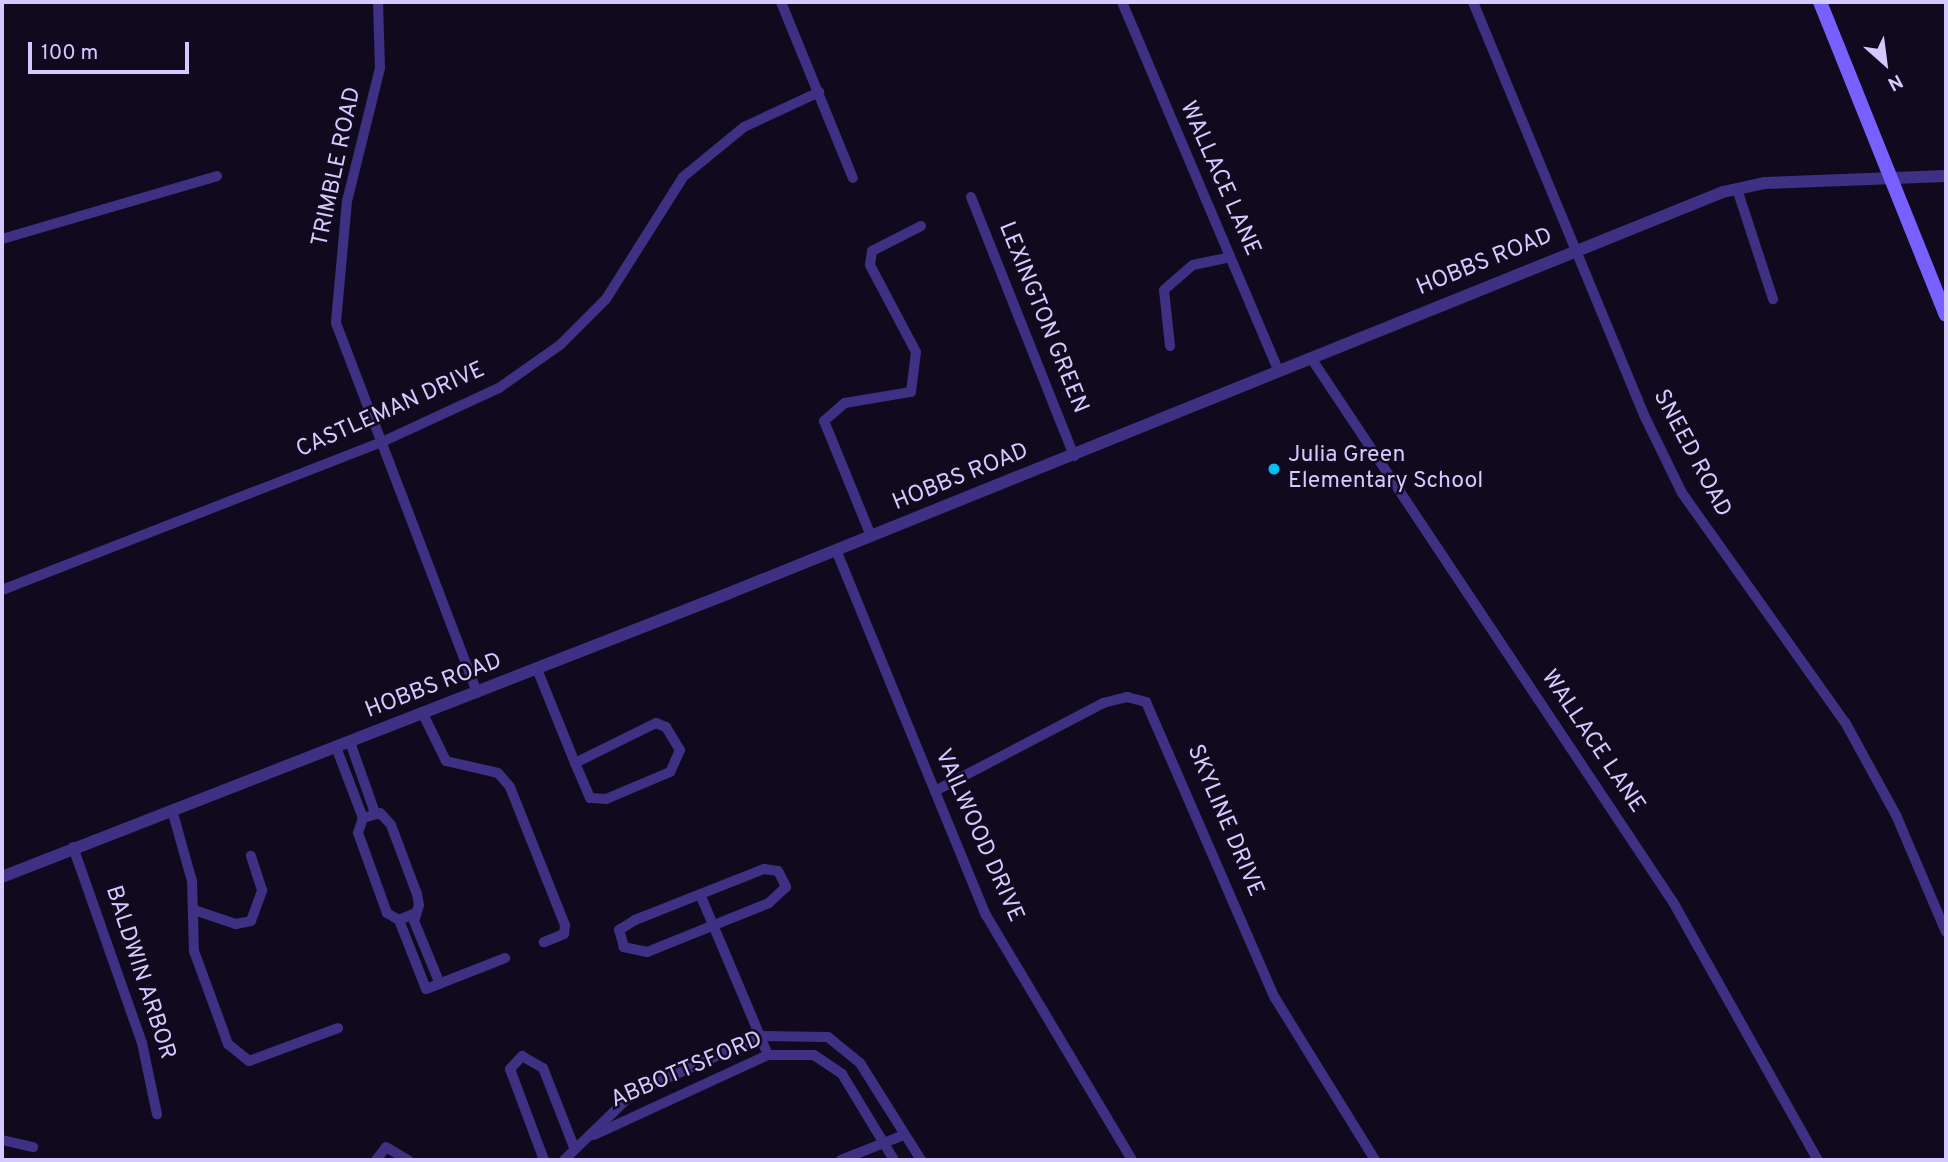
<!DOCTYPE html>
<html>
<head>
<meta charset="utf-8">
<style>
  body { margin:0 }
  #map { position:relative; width:1948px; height:1162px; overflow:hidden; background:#110a1f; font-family:Overpass,sans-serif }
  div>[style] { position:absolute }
  .minor>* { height:10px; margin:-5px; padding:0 5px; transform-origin:5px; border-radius:5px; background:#3e3183 }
  .tertiary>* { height:12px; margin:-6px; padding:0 6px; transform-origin:6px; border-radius:6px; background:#3e3183 }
  .secondary>* { height:14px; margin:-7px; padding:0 7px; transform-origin:7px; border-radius:7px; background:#7760ff }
  .dots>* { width:19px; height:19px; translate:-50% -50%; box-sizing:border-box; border:4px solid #110a1f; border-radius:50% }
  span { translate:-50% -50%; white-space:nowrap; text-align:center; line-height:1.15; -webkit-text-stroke:5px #110a1f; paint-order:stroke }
  .street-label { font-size:23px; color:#d6c9ff }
  .poi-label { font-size:23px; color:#d6c9ff }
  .left { translate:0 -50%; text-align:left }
  .frame { position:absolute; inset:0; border:4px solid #d6c9ff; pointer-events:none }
  .north { position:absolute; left:1850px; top:28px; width:70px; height:70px; -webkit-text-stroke:5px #110a1f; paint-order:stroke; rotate:152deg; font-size:19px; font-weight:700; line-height:28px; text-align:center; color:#d6c9ff }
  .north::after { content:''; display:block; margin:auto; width:24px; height:32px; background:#d6c9ff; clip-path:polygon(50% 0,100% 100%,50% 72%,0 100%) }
  .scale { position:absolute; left:28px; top:42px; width:161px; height:32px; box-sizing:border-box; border:4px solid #d6c9ff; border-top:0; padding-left:9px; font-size:21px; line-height:24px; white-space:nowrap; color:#d6c9ff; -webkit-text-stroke:5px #110a1f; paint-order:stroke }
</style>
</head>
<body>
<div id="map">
  <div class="minor">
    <i style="left:378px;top:2px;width:66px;rotate:88.3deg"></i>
    <i style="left:380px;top:68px;width:137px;rotate:103.9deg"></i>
    <i style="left:347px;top:201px;width:122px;rotate:95.2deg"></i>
    <i style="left:336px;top:323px;width:396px;rotate:69.1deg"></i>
    <i style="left:781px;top:2px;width:190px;rotate:67.8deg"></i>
    <i style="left:1122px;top:2px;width:401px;rotate:67deg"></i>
    <i style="left:1473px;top:2px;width:447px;rotate:67.5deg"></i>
    <i style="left:1644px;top:415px;width:87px;rotate:64deg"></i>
    <i style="left:1682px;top:493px;width:281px;rotate:54.6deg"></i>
    <i style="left:1845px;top:722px;width:106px;rotate:61.3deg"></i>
    <i style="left:1896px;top:815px;width:127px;rotate:66.9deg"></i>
    <i style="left:1737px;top:189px;width:116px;rotate:71.9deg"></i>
    <i style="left:971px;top:197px;width:279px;rotate:68.3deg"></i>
    <i style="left:2px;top:239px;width:224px;rotate:-16.3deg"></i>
    <i style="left:1170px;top:346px;width:56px;rotate:-96.1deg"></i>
    <i style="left:1164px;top:290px;width:38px;rotate:-41deg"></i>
    <i style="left:1193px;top:265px;width:38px;rotate:-12deg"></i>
    <i style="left:1311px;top:358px;width:653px;rotate:56.36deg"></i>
    <i style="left:1673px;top:902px;width:296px;rotate:60.7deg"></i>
    <i style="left:871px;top:536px;width:124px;rotate:-112.2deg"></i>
    <i style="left:824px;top:421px;width:28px;rotate:-41deg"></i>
    <i style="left:845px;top:403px;width:67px;rotate:-9.5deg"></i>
    <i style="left:911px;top:392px;width:40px;rotate:-82.9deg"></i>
    <i style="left:916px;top:352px;width:98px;rotate:-117.9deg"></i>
    <i style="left:870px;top:265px;width:14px;rotate:-82deg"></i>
    <i style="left:872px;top:251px;width:55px;rotate:-27deg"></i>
    <i style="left:836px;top:550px;width:395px;rotate:67.7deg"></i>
    <i style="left:986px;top:915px;width:285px;rotate:59.2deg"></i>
    <i style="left:2px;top:590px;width:408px;rotate:-21.3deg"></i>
    <i style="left:382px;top:442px;width:129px;rotate:-24.8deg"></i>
    <i style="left:499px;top:388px;width:75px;rotate:-35.2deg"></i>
    <i style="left:560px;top:345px;width:65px;rotate:-45deg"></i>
    <i style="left:606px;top:299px;width:144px;rotate:-57.7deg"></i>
    <i style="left:683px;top:177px;width:79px;rotate:-39.3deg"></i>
    <i style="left:744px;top:127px;width:83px;rotate:-25deg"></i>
    <i style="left:537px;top:669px;width:101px;rotate:68deg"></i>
    <i style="left:575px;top:763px;width:90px;rotate:-26.3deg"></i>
    <i style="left:656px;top:723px;width:11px;rotate:22deg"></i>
    <i style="left:666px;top:727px;width:27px;rotate:59deg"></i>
    <i style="left:680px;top:750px;width:24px;rotate:114deg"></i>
    <i style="left:670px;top:772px;width:69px;rotate:157.1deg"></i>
    <i style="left:606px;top:799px;width:16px;rotate:-176deg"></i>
    <i style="left:590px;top:798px;width:38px;rotate:-113deg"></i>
    <i style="left:423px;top:714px;width:52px;rotate:63.9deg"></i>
    <i style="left:446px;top:761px;width:53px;rotate:13deg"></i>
    <i style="left:498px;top:773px;width:18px;rotate:49deg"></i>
    <i style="left:510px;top:787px;width:149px;rotate:68.3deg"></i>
    <i style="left:565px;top:925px;width:9px;rotate:96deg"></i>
    <i style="left:564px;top:934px;width:22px;rotate:158deg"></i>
    <i style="left:350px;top:742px;width:75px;rotate:70.6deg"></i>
    <i style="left:336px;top:747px;width:76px;rotate:69.2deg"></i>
    <i style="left:935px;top:791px;width:190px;rotate:-27.6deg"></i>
    <i style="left:1103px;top:703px;width:25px;rotate:-14deg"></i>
    <i style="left:1127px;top:697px;width:20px;rotate:15deg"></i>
    <i style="left:1146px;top:702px;width:323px;rotate:66.5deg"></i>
    <i style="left:1275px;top:998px;width:190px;rotate:58.3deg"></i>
    <i style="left:172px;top:810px;width:74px;rotate:74.3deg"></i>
    <i style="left:192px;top:881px;width:70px;rotate:88.4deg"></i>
    <i style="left:194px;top:951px;width:99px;rotate:69.9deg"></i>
    <i style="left:228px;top:1044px;width:27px;rotate:39deg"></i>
    <i style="left:249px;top:1061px;width:95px;rotate:-20.3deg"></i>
    <i style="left:73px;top:847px;width:208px;rotate:70.6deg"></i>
    <i style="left:142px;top:1043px;width:73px;rotate:78.1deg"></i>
    <i style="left:764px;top:869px;width:14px;rotate:8deg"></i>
    <i style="left:778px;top:871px;width:18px;rotate:63deg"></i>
    <i style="left:786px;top:887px;width:23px;rotate:137deg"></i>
    <i style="left:769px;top:903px;width:131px;rotate:158.1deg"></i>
    <i style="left:647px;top:952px;width:24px;rotate:-168deg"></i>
    <i style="left:624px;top:947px;width:18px;rotate:-106deg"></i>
    <i style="left:619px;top:930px;width:19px;rotate:-32deg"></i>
    <i style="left:635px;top:920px;width:139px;rotate:-21.6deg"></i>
    <i style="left:700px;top:894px;width:175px;rotate:67.1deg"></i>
    <i style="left:194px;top:910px;width:44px;rotate:18.4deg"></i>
    <i style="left:236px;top:924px;width:15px;rotate:-11deg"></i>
    <i style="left:251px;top:921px;width:33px;rotate:-70deg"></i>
    <i style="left:262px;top:890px;width:36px;rotate:-108deg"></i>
    <i style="left:416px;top:913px;width:18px;rotate:158deg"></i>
    <i style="left:399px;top:920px;width:14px;rotate:-150deg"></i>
    <i style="left:387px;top:913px;width:85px;rotate:-109.9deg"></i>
    <i style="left:358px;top:833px;width:16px;rotate:-72deg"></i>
    <i style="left:363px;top:818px;width:18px;rotate:-16deg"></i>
    <i style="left:380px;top:813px;width:16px;rotate:47deg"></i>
    <i style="left:391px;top:825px;width:74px;rotate:69.4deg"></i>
    <i style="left:417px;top:894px;width:11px;rotate:80deg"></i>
    <i style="left:419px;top:905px;width:17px;rotate:107deg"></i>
    <i style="left:414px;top:921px;width:68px;rotate:67.6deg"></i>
    <i style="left:399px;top:920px;width:74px;rotate:68.6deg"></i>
    <i style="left:426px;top:989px;width:85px;rotate:-21.4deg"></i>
    <i style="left:594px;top:1135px;width:192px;rotate:-24.7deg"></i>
    <i style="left:768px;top:1055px;width:46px"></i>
    <i style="left:814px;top:1055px;width:34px;rotate:34deg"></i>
    <i style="left:842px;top:1074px;width:100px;rotate:58.8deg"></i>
    <i style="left:2px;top:1140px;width:32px;rotate:13deg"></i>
    <i style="left:376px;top:1160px;width:16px;rotate:-52deg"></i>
    <i style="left:386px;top:1147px;width:26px;rotate:31deg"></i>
    <i style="left:544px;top:1160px;width:97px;rotate:-110.5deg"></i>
    <i style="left:510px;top:1069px;width:18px;rotate:-47deg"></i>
    <i style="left:522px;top:1056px;width:24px;rotate:30deg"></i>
    <i style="left:543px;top:1068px;width:85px;rotate:68.6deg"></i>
    <i style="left:564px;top:1160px;width:95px;rotate:-44.1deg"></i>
    <i style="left:632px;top:1094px;width:141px;rotate:-24.2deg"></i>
    <i style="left:761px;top:1036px;width:67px;rotate:0.9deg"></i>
    <i style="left:828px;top:1037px;width:41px;rotate:39.1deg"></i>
    <i style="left:860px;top:1063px;width:115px;rotate:57.8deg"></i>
    <i style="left:841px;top:1160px;width:68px;rotate:-21.6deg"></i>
  </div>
  <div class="tertiary">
    <i style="left:2px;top:877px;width:778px;rotate:-21.32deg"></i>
    <i style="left:727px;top:594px;width:1074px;rotate:-21.98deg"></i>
    <i style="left:1723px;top:192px;width:43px;rotate:-12.1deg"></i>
    <i style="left:1765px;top:183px;width:181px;rotate:-2.2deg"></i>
  </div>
  <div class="secondary">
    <i style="left:1820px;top:2px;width:337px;rotate:68.1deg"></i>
  </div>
  <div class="dots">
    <i style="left:1274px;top:469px;background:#00bef4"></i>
  </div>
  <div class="street-label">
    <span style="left:338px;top:167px;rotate:-78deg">TRIMBLE ROAD</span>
    <span style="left:1219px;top:179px;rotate:66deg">WALLACE LANE</span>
    <span style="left:1485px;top:263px;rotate:-22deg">HOBBS ROAD</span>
    <span style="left:1042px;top:318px;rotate:68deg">LEXINGTON GREEN</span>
    <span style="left:391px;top:411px;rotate:-24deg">CASTLEMAN DRIVE</span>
    <span style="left:1691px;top:454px;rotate:62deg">SNEED ROAD</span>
    <span style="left:961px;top:478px;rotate:-22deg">HOBBS ROAD</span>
    <span style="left:434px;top:687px;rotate:-21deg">HOBBS ROAD</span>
    <span style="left:1592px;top:742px;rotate:56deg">WALLACE LANE</span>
    <span style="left:1224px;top:821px;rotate:67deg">SKYLINE DRIVE</span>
    <span style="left:978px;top:836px;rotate:66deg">VAILWOOD DRIVE</span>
    <span style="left:139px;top:973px;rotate:72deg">BALDWIN ARBOR</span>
    <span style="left:687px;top:1071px;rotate:-23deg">ABBOTTSFORD</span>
  </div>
  <div class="poi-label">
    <span class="left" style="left:1288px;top:469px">Julia Green<br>Elementary School</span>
  </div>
  <div class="frame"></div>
  <div class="north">N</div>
  <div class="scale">100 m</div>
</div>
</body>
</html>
